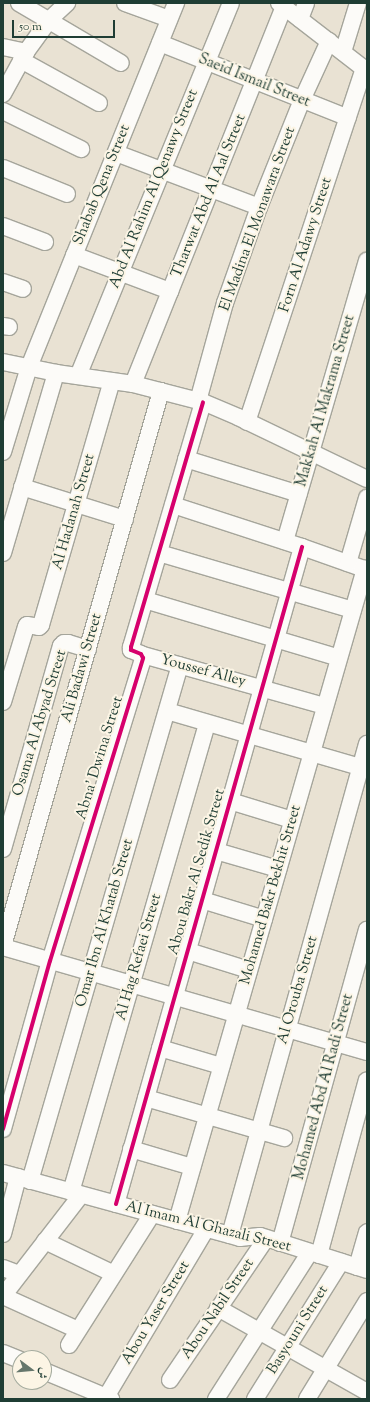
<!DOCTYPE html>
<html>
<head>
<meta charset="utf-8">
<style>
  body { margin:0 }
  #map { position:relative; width:370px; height:1402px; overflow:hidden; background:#e9e2d3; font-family:"Sorts Mill Goudy",Amiri,serif }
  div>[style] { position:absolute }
  .roads { filter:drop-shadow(1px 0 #a5a59b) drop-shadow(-1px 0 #a5a59b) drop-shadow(0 1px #a5a59b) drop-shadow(0 -1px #a5a59b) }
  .minor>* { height:16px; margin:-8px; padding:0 8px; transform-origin:8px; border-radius:8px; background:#fcfbf8 }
  .cycleway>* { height:4px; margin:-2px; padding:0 2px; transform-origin:2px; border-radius:2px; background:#d6006c }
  span { translate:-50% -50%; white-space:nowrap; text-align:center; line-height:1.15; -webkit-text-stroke:4px #fcf5e5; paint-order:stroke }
  .street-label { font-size:15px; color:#1f3d34 }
  .frame { position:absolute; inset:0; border:4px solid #1f3d34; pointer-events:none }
  .north { position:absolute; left:12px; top:1350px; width:40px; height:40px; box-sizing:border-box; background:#fcf5e5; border:1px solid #a4ab9e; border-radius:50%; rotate:106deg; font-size:11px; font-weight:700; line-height:16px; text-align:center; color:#1f3d34 }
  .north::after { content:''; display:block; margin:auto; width:14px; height:18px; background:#66776c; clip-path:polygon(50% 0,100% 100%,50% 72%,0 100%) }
  .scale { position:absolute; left:12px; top:20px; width:103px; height:18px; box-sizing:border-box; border:2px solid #1f3d34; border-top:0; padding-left:5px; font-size:12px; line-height:14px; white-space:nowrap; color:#1f3d34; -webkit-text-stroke:3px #fcf5e5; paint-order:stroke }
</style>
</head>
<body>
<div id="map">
  <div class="roads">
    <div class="minor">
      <i style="left:19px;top:3px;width:118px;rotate:30.5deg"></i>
      <i style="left:125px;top:3px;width:47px;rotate:20deg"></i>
      <i style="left:279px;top:3px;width:111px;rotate:37.7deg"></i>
      <i style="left:300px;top:19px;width:17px;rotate:-69deg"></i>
      <i style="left:160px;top:43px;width:202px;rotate:21.7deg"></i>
      <i style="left:3px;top:47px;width:24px;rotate:12deg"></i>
      <i style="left:343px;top:52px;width:51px;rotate:-73deg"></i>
      <i style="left:21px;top:60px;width:89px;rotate:28.9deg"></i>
      <i style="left:3px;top:94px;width:48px;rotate:-61.3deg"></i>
      <i style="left:26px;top:52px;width:39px;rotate:-54deg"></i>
      <i style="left:49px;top:20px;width:25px;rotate:-43deg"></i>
      <i style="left:3px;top:111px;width:87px;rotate:26deg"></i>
      <i style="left:116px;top:153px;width:153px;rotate:20.7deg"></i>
      <i style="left:3px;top:168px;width:69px;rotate:22.1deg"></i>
      <i style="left:3px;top:226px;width:45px;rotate:20.9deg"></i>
      <i style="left:74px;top:255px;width:103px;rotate:20.6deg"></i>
      <i style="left:3px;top:282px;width:21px;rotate:19deg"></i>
      <i style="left:3px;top:326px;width:6px;rotate:9deg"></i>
      <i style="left:3px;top:362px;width:54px;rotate:11.7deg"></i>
      <i style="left:56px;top:373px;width:78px;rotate:8.1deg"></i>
      <i style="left:133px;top:384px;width:72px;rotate:14.4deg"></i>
      <i style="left:203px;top:402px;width:38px;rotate:23deg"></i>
      <i style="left:238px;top:417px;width:143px;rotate:25.7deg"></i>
      <i style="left:78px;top:376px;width:403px;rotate:-67.7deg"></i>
      <i style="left:133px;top:384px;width:406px;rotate:-68.2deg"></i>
      <i style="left:198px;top:401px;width:102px;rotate:-74.6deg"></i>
      <i style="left:225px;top:303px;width:102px;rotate:-70.5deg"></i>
      <i style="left:259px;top:207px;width:115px;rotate:-68.1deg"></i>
      <i style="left:302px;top:100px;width:65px;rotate:-65.4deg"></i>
      <i style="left:247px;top:422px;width:373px;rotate:-71.7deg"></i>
      <i style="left:3px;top:452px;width:89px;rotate:-73deg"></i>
      <i style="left:29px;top:367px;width:393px;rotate:-68deg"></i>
      <i style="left:186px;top:459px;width:118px;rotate:17.2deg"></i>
      <i style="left:22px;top:487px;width:108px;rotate:17.3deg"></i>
      <i style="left:173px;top:505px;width:136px;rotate:18deg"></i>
      <i style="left:302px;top:547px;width:69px;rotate:19.5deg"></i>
      <i style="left:285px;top:541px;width:292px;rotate:-73.7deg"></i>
      <i style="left:3px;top:553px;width:188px;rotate:-73.6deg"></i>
      <i style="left:159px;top:553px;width:202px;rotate:16.4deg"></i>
      <i style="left:348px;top:563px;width:68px;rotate:-73.7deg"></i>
      <i style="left:145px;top:600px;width:202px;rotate:16.6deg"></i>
      <i style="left:143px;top:655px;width:189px;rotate:15.7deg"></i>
      <i style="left:3px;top:702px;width:78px;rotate:-73deg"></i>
      <i style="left:26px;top:627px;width:2px;rotate:-63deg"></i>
      <i style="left:27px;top:625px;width:12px;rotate:9deg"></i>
      <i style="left:39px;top:627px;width:3px;rotate:-45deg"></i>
      <i style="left:41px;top:625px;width:254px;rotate:-73.8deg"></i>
      <i style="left:167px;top:711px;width:208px;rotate:16.2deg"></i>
      <i style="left:230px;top:801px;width:65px;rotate:17deg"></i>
      <i style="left:3px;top:849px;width:211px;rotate:-74.1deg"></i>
      <i style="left:61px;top:646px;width:4px;rotate:-45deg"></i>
      <i style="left:64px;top:643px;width:4px"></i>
      <i style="left:68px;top:643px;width:21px;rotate:17deg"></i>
      <i style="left:216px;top:851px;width:65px;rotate:16.2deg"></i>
      <i style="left:202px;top:900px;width:65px;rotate:17deg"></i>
      <i style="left:3px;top:946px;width:577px;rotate:-74.11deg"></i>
      <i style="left:3px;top:947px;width:379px;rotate:16.1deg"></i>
      <i style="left:188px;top:951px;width:64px;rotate:17.3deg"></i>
      <i style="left:160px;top:1048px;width:64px;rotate:16.4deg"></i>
      <i style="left:146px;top:1098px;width:144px;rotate:16.2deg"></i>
      <i style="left:3px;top:1129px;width:174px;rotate:-74.4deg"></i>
      <i style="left:50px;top:961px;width:317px;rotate:-72.9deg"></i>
      <i style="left:143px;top:658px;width:4px;rotate:-117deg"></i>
      <i style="left:141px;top:654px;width:11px;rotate:-158deg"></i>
      <i style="left:131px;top:650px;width:3px;rotate:-90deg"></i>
      <i style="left:131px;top:647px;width:255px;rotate:-73.6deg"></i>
      <i style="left:131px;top:1149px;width:64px;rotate:16.4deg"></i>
      <i style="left:3px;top:1173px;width:235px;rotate:15.3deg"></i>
      <i style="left:230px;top:1235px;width:10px;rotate:17deg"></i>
      <i style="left:240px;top:1238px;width:20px;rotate:-6deg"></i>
      <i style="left:260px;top:1236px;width:112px;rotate:17.6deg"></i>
      <i style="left:30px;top:1181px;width:537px;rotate:-73.79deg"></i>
      <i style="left:71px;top:1192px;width:488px;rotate:-73.8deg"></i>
      <i style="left:116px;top:1204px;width:683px;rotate:-74.19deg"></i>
      <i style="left:177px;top:1221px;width:679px;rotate:-73.92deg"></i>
      <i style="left:3px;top:1234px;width:59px;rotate:-75.3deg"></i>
      <i style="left:230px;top:1235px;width:510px;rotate:-74.41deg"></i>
      <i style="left:45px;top:1241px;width:76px;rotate:25.6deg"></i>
      <i style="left:280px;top:1243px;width:325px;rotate:-74.5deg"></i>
      <i style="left:319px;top:1255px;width:181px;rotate:-74.7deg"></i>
      <i style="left:357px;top:1267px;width:36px;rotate:-74deg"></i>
      <i style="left:3px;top:1268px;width:17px;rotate:21deg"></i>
      <i style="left:3px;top:1296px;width:128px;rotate:-52.3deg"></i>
      <i style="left:3px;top:1296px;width:82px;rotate:24.4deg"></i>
      <i style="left:218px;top:1308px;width:171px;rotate:29.4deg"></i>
      <i style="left:69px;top:1345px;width:155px;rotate:-57.6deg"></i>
      <i style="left:3px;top:1353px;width:18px;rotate:22deg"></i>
      <i style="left:44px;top:1371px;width:73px;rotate:22.7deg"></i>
      <i style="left:170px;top:1380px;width:171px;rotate:-55.8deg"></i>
      <i style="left:106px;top:1397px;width:196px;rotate:-59.2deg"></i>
      <i style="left:216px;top:1399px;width:174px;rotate:-57.4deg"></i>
      <i style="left:255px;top:1399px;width:162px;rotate:-57.9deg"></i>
      <i style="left:307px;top:1399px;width:115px;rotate:-58.5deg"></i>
    </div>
  </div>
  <div class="cycleway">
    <i style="left:3px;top:1129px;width:174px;rotate:-74.4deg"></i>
    <i style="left:50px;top:961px;width:317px;rotate:-72.9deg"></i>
    <i style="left:143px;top:658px;width:4px;rotate:-117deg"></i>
    <i style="left:141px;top:654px;width:11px;rotate:-158deg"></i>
    <i style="left:131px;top:650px;width:3px;rotate:-90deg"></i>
    <i style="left:131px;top:647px;width:255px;rotate:-73.6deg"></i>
    <i style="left:116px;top:1204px;width:683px;rotate:-74.19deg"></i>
  </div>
  <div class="street-label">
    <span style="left:254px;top:81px;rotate:22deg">Saeid Ismail Street</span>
    <span style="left:102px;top:185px;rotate:-68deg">Shabab Qena Street</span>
    <span style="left:154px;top:189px;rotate:-68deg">Abd Al Rahim Al Qenawy Street</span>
    <span style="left:209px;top:196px;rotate:-68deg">Tharwat Abd Al Aal Street</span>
    <span style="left:258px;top:219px;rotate:-70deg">El Madina El Monawara Street</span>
    <span style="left:306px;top:245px;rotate:-72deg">Forn Al Adawy Street</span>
    <span style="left:326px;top:401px;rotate:-74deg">Makkah Al Makrama Street</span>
    <span style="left:74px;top:512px;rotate:-74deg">Al Hadanah Street</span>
    <span style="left:82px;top:668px;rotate:-74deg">Ali Badawi Street</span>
    <span style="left:203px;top:671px;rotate:15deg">Youssef Alley</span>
    <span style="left:40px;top:723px;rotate:-73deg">Osama Al Abyad Street</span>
    <span style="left:100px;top:758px;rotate:-73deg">Abna' Dwina Street</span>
    <span style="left:197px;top:872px;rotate:-74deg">Abou Bakr Al Sedik Street</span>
    <span style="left:271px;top:895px;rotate:-74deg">Mohamed Bakr Bekhit Street</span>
    <span style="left:105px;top:923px;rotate:-74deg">Omar Ibn Al Khatab Street</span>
    <span style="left:139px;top:957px;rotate:-74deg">Al Hag Refaei Street</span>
    <span style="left:298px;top:990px;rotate:-74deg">Al Orouba Street</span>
    <span style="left:324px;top:1087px;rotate:-75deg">Mohamed Abd Al Radi Street</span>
    <span style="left:208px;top:1227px;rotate:14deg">Al Imam Al Ghazali Street</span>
    <span style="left:218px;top:1309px;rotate:-56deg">Abou Nabil Street</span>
    <span style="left:156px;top:1313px;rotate:-59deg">Abou Yaser Street</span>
    <span style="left:298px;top:1330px;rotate:-58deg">Basyouni Street</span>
  </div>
  <div class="frame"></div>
  <div class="north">ش</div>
  <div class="scale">50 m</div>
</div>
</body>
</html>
